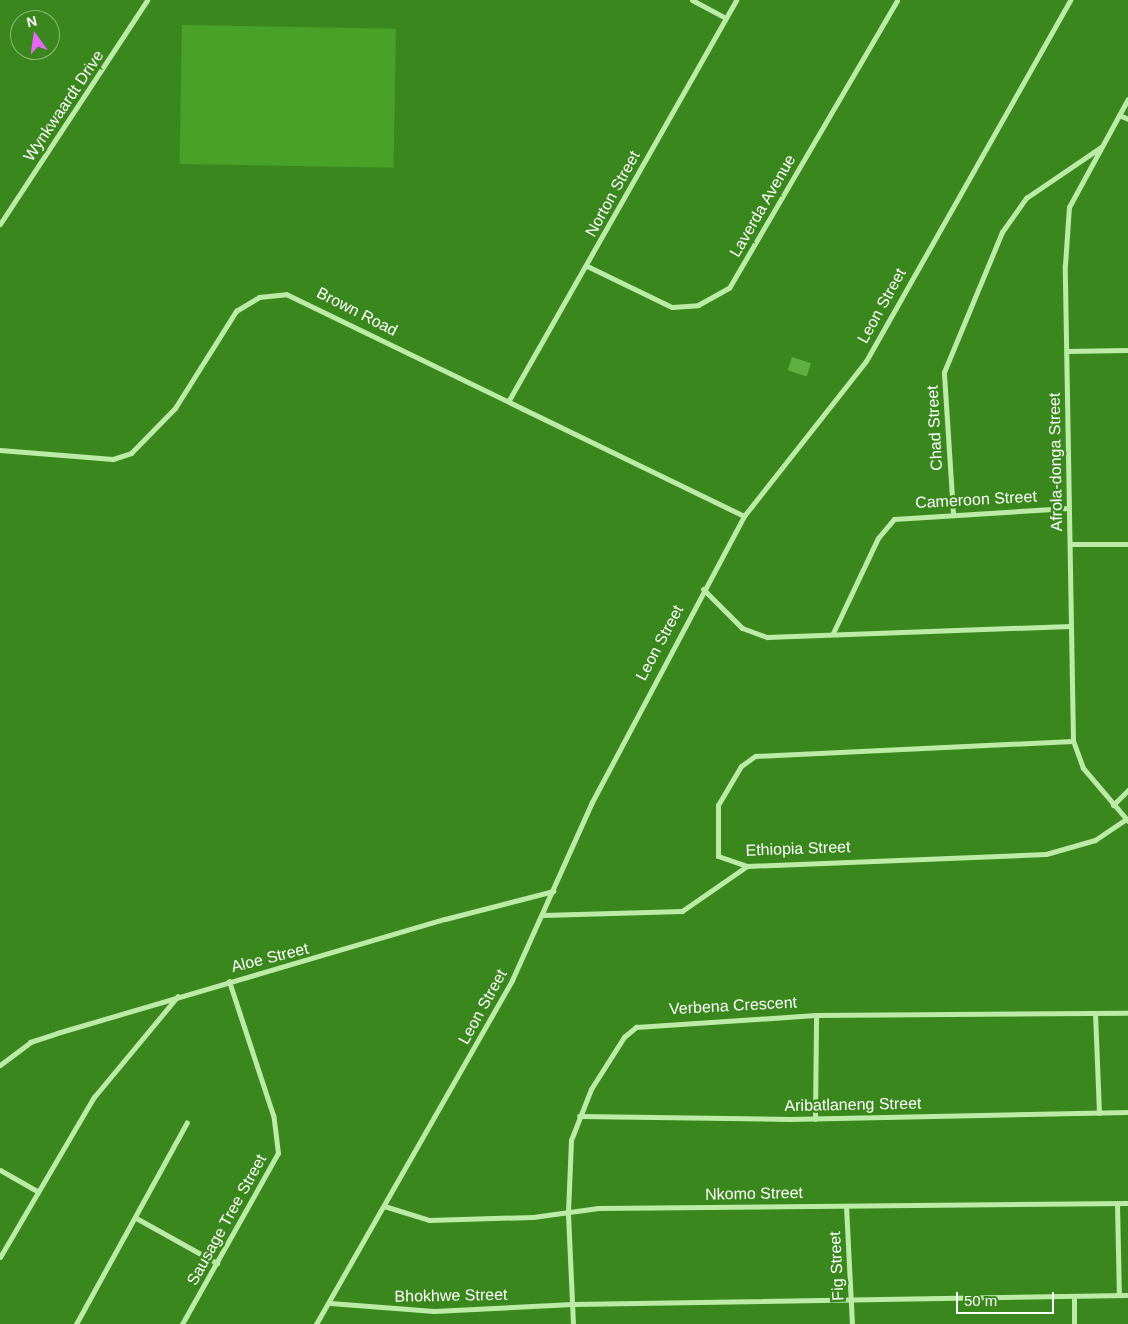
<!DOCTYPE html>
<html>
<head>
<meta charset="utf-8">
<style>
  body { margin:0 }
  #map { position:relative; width:1128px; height:1324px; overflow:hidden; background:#3a881d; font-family:Helvetica,sans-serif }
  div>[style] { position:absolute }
  .green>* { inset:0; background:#49a127; transform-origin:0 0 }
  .building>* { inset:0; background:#60af41; transform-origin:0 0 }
  .minor>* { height:5px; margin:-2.5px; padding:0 2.5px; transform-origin:2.5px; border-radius:2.5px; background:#bbeba7 }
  span { translate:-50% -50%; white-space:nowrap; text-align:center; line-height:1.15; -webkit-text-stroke:5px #3a881d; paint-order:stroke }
  .street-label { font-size:16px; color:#fff }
  .north { position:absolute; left:10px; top:10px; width:50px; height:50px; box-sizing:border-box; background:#3a881d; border:1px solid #89b877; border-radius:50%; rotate:346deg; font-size:14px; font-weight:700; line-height:20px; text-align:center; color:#fff }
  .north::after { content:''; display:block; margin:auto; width:18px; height:22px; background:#e966fb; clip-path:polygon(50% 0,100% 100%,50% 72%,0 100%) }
  .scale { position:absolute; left:956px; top:1292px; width:98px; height:22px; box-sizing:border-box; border:2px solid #fff; border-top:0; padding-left:6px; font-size:15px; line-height:18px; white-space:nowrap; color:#fff; -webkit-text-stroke:4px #3a881d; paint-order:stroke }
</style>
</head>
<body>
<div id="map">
  <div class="green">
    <i style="left:182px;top:25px;width:214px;height:139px;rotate:1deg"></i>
  </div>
  <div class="building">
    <i style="left:792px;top:357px;width:20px;height:14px;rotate:18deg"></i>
  </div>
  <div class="minor">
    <i style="left:692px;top:0;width:38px;rotate:28deg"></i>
    <i style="left:1119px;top:115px;width:10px;rotate:24deg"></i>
    <i style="left:0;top:224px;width:268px;rotate:-56.7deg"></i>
    <i style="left:587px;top:266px;width:94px;rotate:25.8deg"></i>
    <i style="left:672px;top:307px;width:26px;rotate:-4deg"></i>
    <i style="left:698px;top:305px;width:35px;rotate:-29deg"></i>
    <i style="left:729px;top:288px;width:333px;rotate:-59.7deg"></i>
    <i style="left:1067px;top:351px;width:61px;rotate:-0.9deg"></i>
    <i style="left:509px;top:400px;width:460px;rotate:-60.4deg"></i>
    <i style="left:0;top:450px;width:113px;rotate:4.6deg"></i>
    <i style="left:113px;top:459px;width:19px;rotate:-18deg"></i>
    <i style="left:131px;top:453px;width:63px;rotate:-45.6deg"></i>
    <i style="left:175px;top:408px;width:115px;rotate:-57.8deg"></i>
    <i style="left:236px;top:311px;width:27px;rotate:-31deg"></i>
    <i style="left:259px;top:297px;width:27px;rotate:-6deg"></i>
    <i style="left:286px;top:294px;width:509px;rotate:25.86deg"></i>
    <i style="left:953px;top:513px;width:141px;rotate:-93.7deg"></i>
    <i style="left:944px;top:372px;width:152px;rotate:-67.5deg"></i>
    <i style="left:1002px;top:232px;width:42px;rotate:-54.8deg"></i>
    <i style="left:1026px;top:198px;width:91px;rotate:-34.2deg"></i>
    <i style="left:1070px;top:544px;width:58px"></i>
    <i style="left:703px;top:589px;width:55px;rotate:45deg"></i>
    <i style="left:742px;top:628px;width:27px;rotate:20deg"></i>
    <i style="left:767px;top:637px;width:303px;rotate:-2.1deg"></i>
    <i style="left:833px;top:633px;width:105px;rotate:-64.7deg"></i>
    <i style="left:878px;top:538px;width:25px;rotate:-50deg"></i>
    <i style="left:894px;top:519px;width:175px;rotate:-3.6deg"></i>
    <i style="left:1073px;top:741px;width:318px;rotate:177.3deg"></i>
    <i style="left:755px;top:756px;width:17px;rotate:144deg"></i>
    <i style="left:741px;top:766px;width:45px;rotate:120.5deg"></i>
    <i style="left:718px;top:805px;width:51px;rotate:90deg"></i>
    <i style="left:718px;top:856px;width:31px;rotate:19deg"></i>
    <i style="left:747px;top:866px;width:299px;rotate:-2.3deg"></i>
    <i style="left:1046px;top:854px;width:51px;rotate:-15.9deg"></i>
    <i style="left:1095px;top:840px;width:36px;rotate:-34deg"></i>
    <i style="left:1113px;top:805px;width:21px;rotate:-45deg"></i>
    <i style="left:1128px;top:821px;width:70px;rotate:-130.3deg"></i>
    <i style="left:1083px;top:768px;width:29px;rotate:-110deg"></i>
    <i style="left:1073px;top:741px;width:476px;rotate:-91deg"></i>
    <i style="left:1065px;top:265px;width:58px;rotate:-86.1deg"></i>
    <i style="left:1069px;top:207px;width:123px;rotate:-61.4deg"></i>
    <i style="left:543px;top:915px;width:139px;rotate:-1.6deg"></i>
    <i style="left:682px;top:911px;width:79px;rotate:-34.7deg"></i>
    <i style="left:1095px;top:1013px;width:100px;rotate:87.7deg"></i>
    <i style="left:0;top:1065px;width:38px;rotate:-37deg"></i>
    <i style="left:30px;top:1042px;width:28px;rotate:-18deg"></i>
    <i style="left:57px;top:1033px;width:404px;rotate:-16.4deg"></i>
    <i style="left:445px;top:919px;width:112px;rotate:-14.5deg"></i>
    <i style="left:579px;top:1116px;width:210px;rotate:0.8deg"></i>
    <i style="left:789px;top:1119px;width:339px;rotate:-1.2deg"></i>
    <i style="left:815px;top:1119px;width:104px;rotate:-89.4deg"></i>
    <i style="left:0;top:1170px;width:43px;rotate:29.6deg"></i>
    <i style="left:1117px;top:1203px;width:92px;rotate:88.8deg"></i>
    <i style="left:384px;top:1206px;width:47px;rotate:17.3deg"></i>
    <i style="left:429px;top:1220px;width:104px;rotate:-1.7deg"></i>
    <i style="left:533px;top:1217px;width:66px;rotate:-7.9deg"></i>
    <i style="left:598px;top:1208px;width:530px;rotate:-0.54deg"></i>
    <i style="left:846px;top:1206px;width:118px;rotate:87.1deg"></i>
    <i style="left:136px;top:1218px;width:93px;rotate:29.1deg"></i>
    <i style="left:0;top:1257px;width:186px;rotate:-59.6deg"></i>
    <i style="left:94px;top:1097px;width:131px;rotate:-50.3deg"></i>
    <i style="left:330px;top:1303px;width:104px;rotate:4.4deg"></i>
    <i style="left:434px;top:1311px;width:139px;rotate:-2.9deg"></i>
    <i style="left:573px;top:1304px;width:555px;rotate:-0.93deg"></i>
    <i style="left:76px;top:1324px;width:230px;rotate:-61.2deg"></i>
    <i style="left:182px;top:1324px;width:196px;rotate:-60.7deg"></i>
    <i style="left:278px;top:1153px;width:38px;rotate:-97deg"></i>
    <i style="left:273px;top:1115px;width:141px;rotate:-108.2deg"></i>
    <i style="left:316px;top:1324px;width:396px;rotate:-60.3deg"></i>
    <i style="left:512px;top:980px;width:195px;rotate:-65.8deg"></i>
    <i style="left:592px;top:802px;width:324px;rotate:-62deg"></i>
    <i style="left:744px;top:516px;width:197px;rotate:-51.8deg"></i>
    <i style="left:866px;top:361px;width:415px;rotate:-60.5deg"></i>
    <i style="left:573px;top:1324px;width:112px;rotate:-92.6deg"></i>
    <i style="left:568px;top:1212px;width:72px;rotate:-87.6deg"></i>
    <i style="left:571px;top:1140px;width:55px;rotate:-68.6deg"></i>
    <i style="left:591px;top:1089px;width:62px;rotate:-57.6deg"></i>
    <i style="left:624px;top:1037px;width:16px;rotate:-40deg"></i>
    <i style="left:636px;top:1027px;width:180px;rotate:-3.8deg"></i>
    <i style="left:816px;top:1015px;width:312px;rotate:-0.4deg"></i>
    <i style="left:1074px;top:1324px;width:27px;rotate:-90deg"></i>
  </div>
  <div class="street-label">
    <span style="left:64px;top:106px;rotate:-56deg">Wynkwaardt Drive</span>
    <span style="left:613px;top:194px;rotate:-61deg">Norton Street</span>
    <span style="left:763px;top:206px;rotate:-60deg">Laverda Avenue</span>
    <span style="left:882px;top:306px;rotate:-61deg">Leon Street</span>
    <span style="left:357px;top:312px;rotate:27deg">Brown Road</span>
    <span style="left:935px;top:428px;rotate:-93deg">Chad Street</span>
    <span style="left:1056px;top:462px;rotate:-91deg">Afrola-donga Street</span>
    <span style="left:976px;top:500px;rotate:-3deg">Cameroon Street</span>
    <span style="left:660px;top:643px;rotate:-62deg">Leon Street</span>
    <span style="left:798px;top:849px;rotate:-2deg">Ethiopia Street</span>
    <span style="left:270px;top:958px;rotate:-14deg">Aloe Street</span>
    <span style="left:733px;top:1006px;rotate:-3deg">Verbena Crescent</span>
    <span style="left:483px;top:1007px;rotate:-61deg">Leon Street</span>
    <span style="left:853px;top:1105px;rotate:-1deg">Aribatlaneng Street</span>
    <span style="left:754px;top:1194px;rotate:-1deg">Nkomo Street</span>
    <span style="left:227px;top:1220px;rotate:-61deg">Sausage Tree Street</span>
    <span style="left:837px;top:1266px;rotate:-93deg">Fig Street</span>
    <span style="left:451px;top:1296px;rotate:-1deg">Bhokhwe Street</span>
  </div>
  <div class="north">N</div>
  <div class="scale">50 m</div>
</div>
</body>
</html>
